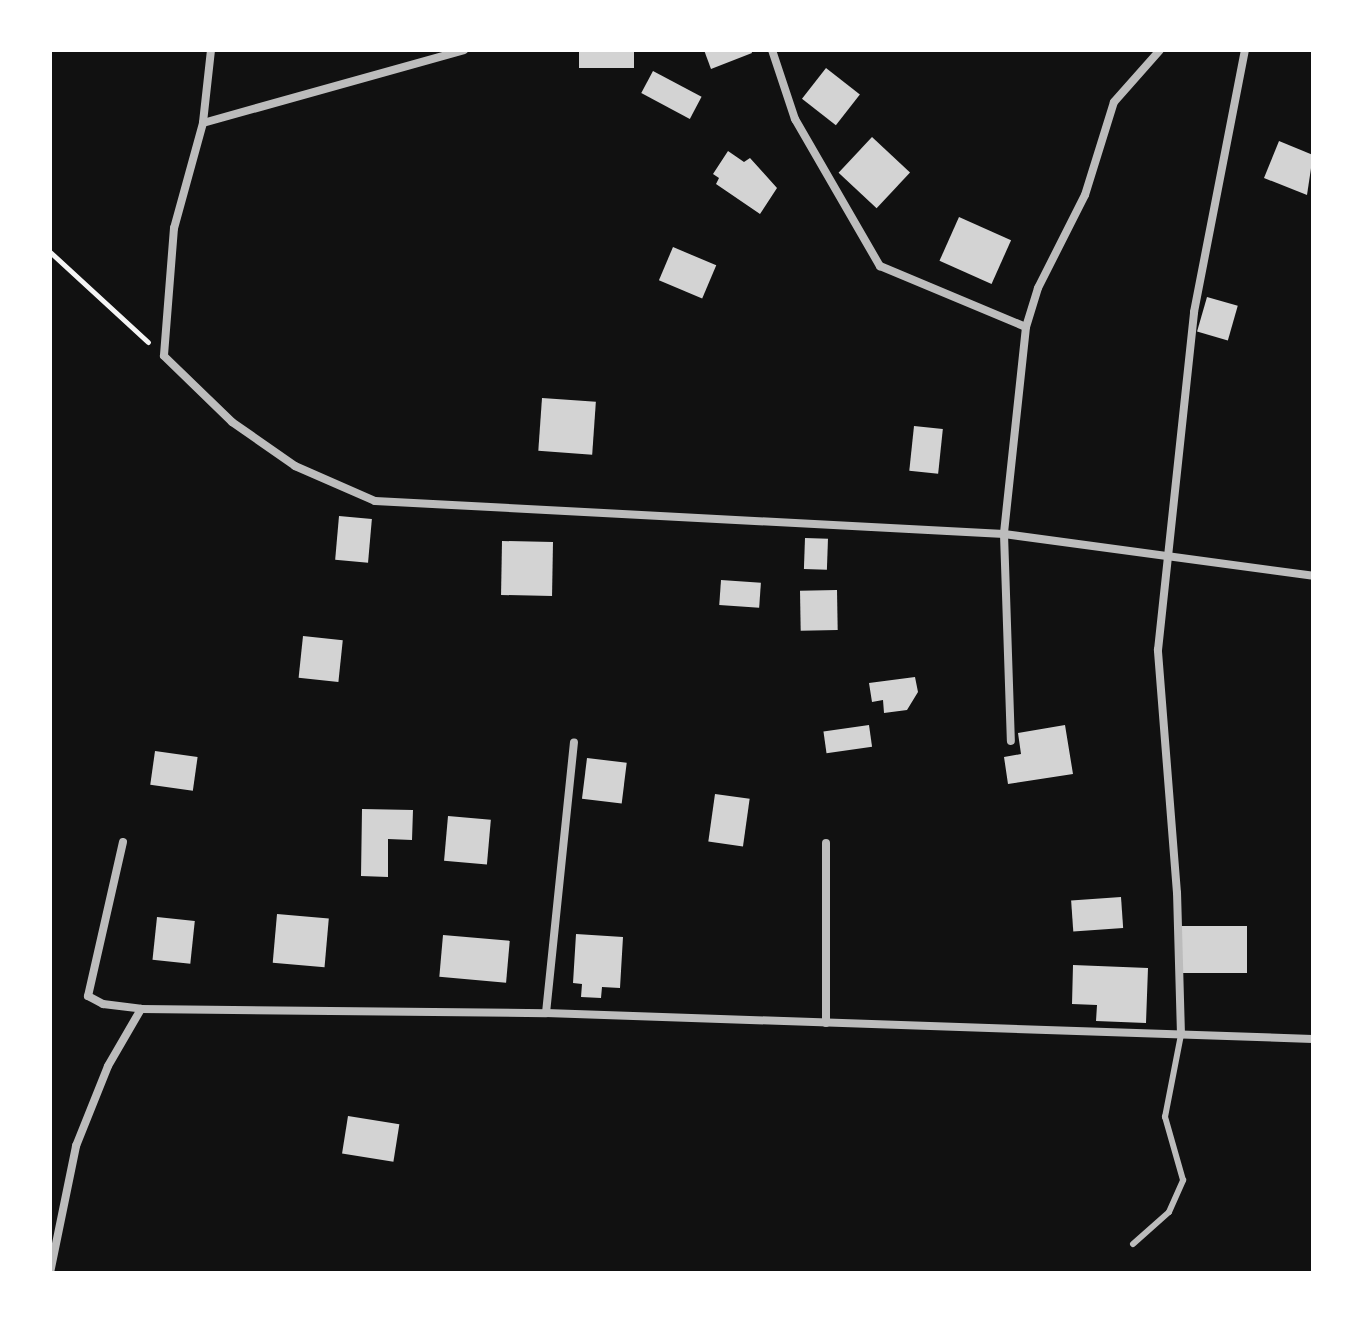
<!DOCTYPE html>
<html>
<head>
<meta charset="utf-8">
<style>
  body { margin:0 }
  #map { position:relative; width:1363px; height:1323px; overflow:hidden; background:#111; font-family:"Fira Sans",sans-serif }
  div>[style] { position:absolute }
  .building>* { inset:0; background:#d3d3d3; transform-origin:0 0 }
  .path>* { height:5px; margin:-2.5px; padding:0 2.5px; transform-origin:2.5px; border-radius:2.5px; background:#f5f5f5 }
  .service>* { height:6px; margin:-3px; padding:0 3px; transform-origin:3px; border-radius:3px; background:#bcbcbc }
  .minor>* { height:8px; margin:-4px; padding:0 4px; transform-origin:4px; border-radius:4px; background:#bcbcbc }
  span { translate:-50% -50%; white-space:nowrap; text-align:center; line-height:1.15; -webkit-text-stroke:8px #fff; paint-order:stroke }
  .frame { position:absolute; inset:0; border:52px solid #fff; pointer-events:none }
</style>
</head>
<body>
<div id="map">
  <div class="building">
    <i style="left:579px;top:50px;width:55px;height:18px"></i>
    <i style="clip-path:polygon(704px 50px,751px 50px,752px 53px,711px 69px)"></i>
    <i style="left:826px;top:68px;width:43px;height:39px;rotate:38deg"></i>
    <i style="left:653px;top:71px;width:55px;height:25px;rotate:28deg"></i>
    <i style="left:872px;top:137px;width:52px;height:49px;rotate:43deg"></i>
    <i style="clip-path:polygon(1279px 141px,1313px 155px,1307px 195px,1264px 178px)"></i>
    <i style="clip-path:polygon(728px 151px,744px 162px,750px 158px,777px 188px,760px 214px,716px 184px,719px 178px,713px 174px)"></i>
    <i style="left:959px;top:217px;width:57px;height:48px;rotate:24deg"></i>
    <i style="left:673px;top:247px;width:47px;height:36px;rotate:23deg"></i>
    <i style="left:1207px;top:297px;width:32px;height:36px;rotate:16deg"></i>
    <i style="left:542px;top:398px;width:54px;height:53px;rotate:4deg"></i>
    <i style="left:914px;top:426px;width:29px;height:45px;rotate:6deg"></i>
    <i style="left:339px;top:516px;width:33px;height:44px;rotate:5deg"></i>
    <i style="left:805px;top:538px;width:23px;height:31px;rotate:2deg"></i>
    <i style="left:502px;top:541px;width:51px;height:54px;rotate:1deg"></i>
    <i style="left:721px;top:580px;width:40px;height:25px;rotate:4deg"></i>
    <i style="left:837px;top:590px;width:40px;height:37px;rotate:89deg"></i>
    <i style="left:303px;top:636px;width:40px;height:42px;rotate:6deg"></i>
    <i style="clip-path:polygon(915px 677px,918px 692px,907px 710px,884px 713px,883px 700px,872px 702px,869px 683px)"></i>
    <i style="left:869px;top:725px;width:22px;height:46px;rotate:82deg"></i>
    <i style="clip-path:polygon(1065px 725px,1073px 774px,1008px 784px,1004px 757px,1021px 754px,1018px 733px)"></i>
    <i style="left:155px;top:751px;width:43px;height:34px;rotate:8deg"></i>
    <i style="left:587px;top:758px;width:40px;height:41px;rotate:7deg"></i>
    <i style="left:715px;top:794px;width:35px;height:48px;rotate:8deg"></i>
    <i style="clip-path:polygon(362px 809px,413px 810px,412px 840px,388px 839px,388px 877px,361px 876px)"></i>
    <i style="left:448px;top:816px;width:43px;height:45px;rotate:5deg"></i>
    <i style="left:1121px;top:897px;width:31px;height:50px;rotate:86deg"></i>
    <i style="left:277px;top:914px;width:52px;height:49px;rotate:5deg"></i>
    <i style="left:157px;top:917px;width:38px;height:43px;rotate:6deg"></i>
    <i style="left:1180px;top:926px;width:67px;height:47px"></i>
    <i style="clip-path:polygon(576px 934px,623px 937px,620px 988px,602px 987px,601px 998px,581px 997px,582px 984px,573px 983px)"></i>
    <i style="left:443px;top:935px;width:67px;height:42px;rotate:5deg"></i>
    <i style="clip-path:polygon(1073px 965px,1148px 968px,1146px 1023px,1096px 1021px,1097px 1005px,1072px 1004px)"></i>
    <i style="left:348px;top:1116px;width:52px;height:38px;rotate:9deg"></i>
  </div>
  <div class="path">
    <i style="left:50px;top:252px;width:133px;rotate:42.6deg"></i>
  </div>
  <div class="service">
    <i style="left:1133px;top:1244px;width:48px;rotate:-41.6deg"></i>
    <i style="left:1169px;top:1212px;width:35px;rotate:-66deg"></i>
    <i style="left:1183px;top:1180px;width:66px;rotate:-105.9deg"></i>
    <i style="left:1165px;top:1117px;width:84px;rotate:-79deg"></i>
  </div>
  <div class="minor">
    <i style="left:211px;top:50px;width:73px;rotate:96.3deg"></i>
    <i style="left:203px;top:123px;width:109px;rotate:105.4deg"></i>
    <i style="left:174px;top:228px;width:128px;rotate:94.5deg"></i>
    <i style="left:164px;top:356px;width:95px;rotate:44.1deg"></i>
    <i style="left:232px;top:422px;width:77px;rotate:34.9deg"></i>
    <i style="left:295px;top:466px;width:87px;rotate:23.6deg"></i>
    <i style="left:375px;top:501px;width:630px;rotate:3deg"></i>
    <i style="left:1004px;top:534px;width:312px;rotate:7.7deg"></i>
    <i style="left:772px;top:50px;width:73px;rotate:71.6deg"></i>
    <i style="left:795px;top:119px;width:170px;rotate:60deg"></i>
    <i style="left:880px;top:266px;width:158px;rotate:22.7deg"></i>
    <i style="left:1026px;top:327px;width:208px;rotate:96.1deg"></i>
    <i style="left:1004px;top:534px;width:207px;rotate:88.1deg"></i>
    <i style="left:203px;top:123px;width:271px;rotate:-15.6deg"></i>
    <i style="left:1026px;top:327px;width:41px;rotate:-72.9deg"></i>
    <i style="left:1038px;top:288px;width:104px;rotate:-63.2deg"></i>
    <i style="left:1085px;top:195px;width:97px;rotate:-72.7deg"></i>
    <i style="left:1114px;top:102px;width:69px;rotate:-48.5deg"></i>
    <i style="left:123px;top:842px;width:158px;rotate:102.8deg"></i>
    <i style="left:88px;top:996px;width:17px;rotate:28deg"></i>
    <i style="left:103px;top:1004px;width:38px;rotate:7deg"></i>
    <i style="left:141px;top:1009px;width:405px;rotate:0.6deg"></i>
    <i style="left:546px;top:1013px;width:767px;rotate:1.94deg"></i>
    <i style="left:546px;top:1013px;width:272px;rotate:-84.1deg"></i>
    <i style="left:826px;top:1023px;width:180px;rotate:-90deg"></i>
    <i style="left:1181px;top:1035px;width:142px;rotate:-91.6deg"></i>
    <i style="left:1177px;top:893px;width:244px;rotate:-94.5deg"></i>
    <i style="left:1158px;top:650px;width:340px;rotate:-83.9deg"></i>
    <i style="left:1194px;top:312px;width:267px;rotate:-79deg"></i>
    <i style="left:50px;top:1273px;width:130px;rotate:-78.4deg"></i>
    <i style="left:76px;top:1146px;width:86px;rotate:-68.2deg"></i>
    <i style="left:108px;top:1066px;width:66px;rotate:-59.9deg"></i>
  </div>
  <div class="frame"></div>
</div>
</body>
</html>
